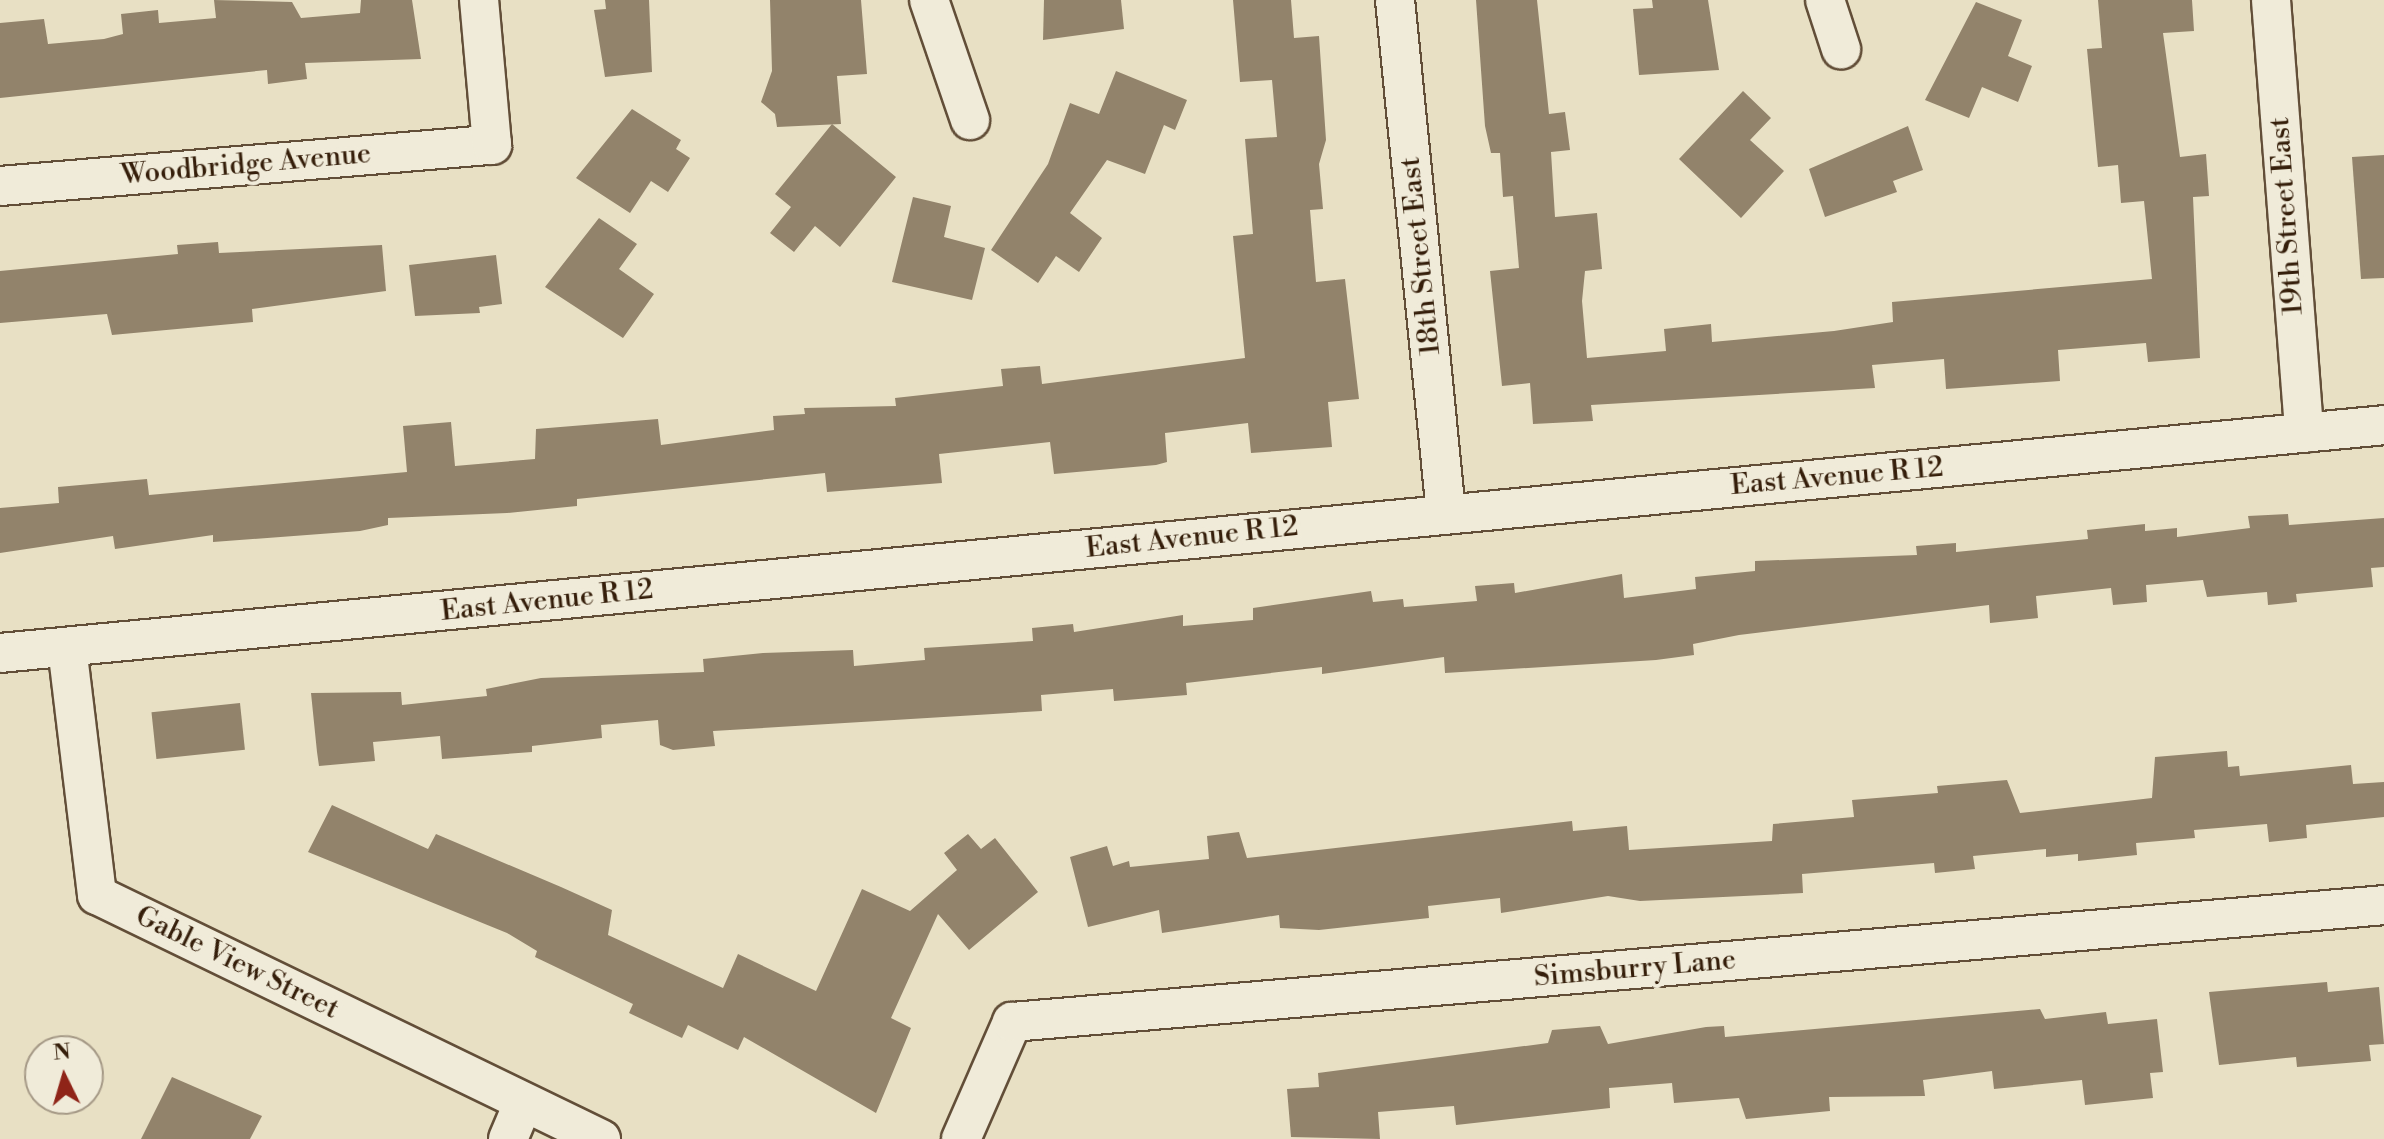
<!DOCTYPE html>
<html>
<head>
<meta charset="utf-8">
<style>
  body { margin:0 }
  #map { position:relative; width:2384px; height:1139px; overflow:hidden; background:#e8e0c4; font-family:"Libre Bodoni",serif }
  div>[style] { position:absolute }
  .building>* { inset:0; background:#92836b; transform-origin:0 0 }
  .roads { filter:drop-shadow(2px 0 #624e38) drop-shadow(-2px 0 #624e38) drop-shadow(0 2px #624e38) drop-shadow(0 -2px #624e38) }
  .minor>* { height:38px; margin:-19px; padding:0 19px; transform-origin:19px; border-radius:19px; background:#f0ebd9 }
  span { translate:-50% -50%; white-space:nowrap; text-align:center; line-height:1.15; -webkit-text-stroke:8px #f0ebd9; paint-order:stroke }
  .street-label { font-size:28px; color:#351e0a }
  .north { position:absolute; left:24px; top:1035px; width:80px; height:80px; box-sizing:border-box; background:#f0ebd9; border:2px solid #a59986; border-radius:50%; rotate:355deg; font-size:22px; font-weight:700; line-height:32px; text-align:center; color:#351e0a }
  .north::after { content:''; display:block; margin:auto; width:28px; height:36px; background:#8f2418; clip-path:polygon(50% 0,100% 100%,50% 72%,0 100%) }
</style>
</head>
<body>
<div id="map">
  <div class="building">
    <i style="clip-path:polygon(214px 0,292px 2px,301px 18px,360px 13px,361px 0,412px 0,421px 59px,305px 63px,307px 79px,268px 84px,267px 70px,0 98px,0 23px,44px 19px,48px 44px,104px 39px,123px 34px,121px 14px,158px 10px,159px 23px,216px 18px)"></i>
    <i style="clip-path:polygon(605px 0,649px 0,652px 72px,605px 77px,594px 10px,606px 9px)"></i>
    <i style="clip-path:polygon(770px 0,861px 0,867px 74px,837px 76px,841px 124px,777px 127px,775px 114px,761px 102px,772px 71px)"></i>
    <i style="clip-path:polygon(1044px 0,1121px 0,1124px 29px,1043px 40px)"></i>
    <i style="clip-path:polygon(1233px 0,1291px 0,1294px 38px,1319px 36px,1326px 140px,1319px 164px,1323px 209px,1310px 210px,1316px 282px,1345px 279px,1359px 399px,1328px 402px,1332px 447px,1251px 453px,1248px 423px,1165px 433px,1167px 462px,1156px 465px,1054px 474px,1050px 442px,939px 454px,942px 483px,827px 492px,825px 473px,577px 499px,577px 506px,507px 513px,388px 518px,388px 525px,360px 531px,213px 542px,213px 535px,115px 549px,113px 536px,0 553px,0 508px,59px 503px,58px 487px,147px 479px,149px 495px,407px 472px,403px 426px,451px 422px,455px 466px,535px 459px,536px 429px,658px 419px,661px 445px,774px 430px,773px 416px,805px 414px,804px 408px,896px 406px,895px 398px,1003px 386px,1001px 369px,1040px 366px,1042px 384px,1245px 358px,1233px 236px,1253px 234px,1245px 139px,1277px 137px,1272px 80px,1240px 82px)"></i>
    <i style="clip-path:polygon(1476px 0,1537px 0,1549px 114px,1565px 112px,1570px 150px,1551px 152px,1555px 217px,1597px 213px,1602px 269px,1585px 271px,1582px 301px,1587px 358px,1666px 351px,1664px 329px,1711px 324px,1712px 342px,1834px 331px,1893px 322px,1892px 302px,2152px 279px,2144px 201px,2121px 203px,2118px 165px,2098px 167px,2087px 49px,2102px 48px,2098px 0,2192px 0,2194px 31px,2163px 33px,2180px 157px,2206px 154px,2209px 196px,2193px 197px,2200px 358px,2148px 362px,2146px 343px,2058px 350px,2060px 381px,1946px 389px,1944px 359px,1872px 365px,1875px 388px,1591px 405px,1593px 421px,1533px 424px,1530px 383px,1502px 386px,1490px 271px,1519px 268px,1513px 196px,1503px 197px,1500px 153px,1491px 153px,1485px 126px)"></i>
    <i style="clip-path:polygon(1652px 0,1708px 0,1719px 70px,1639px 75px,1633px 9px,1653px 8px)"></i>
    <i style="clip-path:polygon(1976px 2px,2022px 20px,2008px 56px,2032px 66px,2018px 102px,1982px 87px,1969px 118px,1925px 100px)"></i>
    <i style="clip-path:polygon(1116px 71px,1187px 100px,1175px 130px,1164px 125px,1145px 174px,1107px 160px,1070px 213px,1102px 238px,1079px 272px,1056px 256px,1038px 283px,991px 250px,1048px 164px,1070px 103px,1099px 114px)"></i>
    <i style="clip-path:polygon(1743px 91px,1771px 118px,1750px 140px,1784px 171px,1741px 218px,1679px 159px)"></i>
    <i style="clip-path:polygon(632px 109px,681px 140px,676px 149px,690px 158px,668px 192px,651px 181px,630px 213px,576px 178px)"></i>
    <i style="clip-path:polygon(832px 124px,896px 177px,840px 247px,815px 226px,794px 252px,770px 233px,791px 207px,775px 194px)"></i>
    <i style="clip-path:polygon(1908px 126px,1923px 170px,1893px 181px,1897px 192px,1825px 217px,1809px 169px)"></i>
    <i style="clip-path:polygon(2384px 155px,2384px 278px,2361px 279px,2352px 157px)"></i>
    <i style="clip-path:polygon(913px 197px,951px 206px,944px 237px,985px 248px,972px 300px,892px 282px)"></i>
    <i style="clip-path:polygon(599px 218px,637px 244px,619px 269px,654px 294px,623px 338px,545px 287px)"></i>
    <i style="clip-path:polygon(218px 242px,219px 253px,382px 245px,386px 291px,252px 309px,253px 322px,112px 335px,107px 314px,0 323px,0 271px,178px 254px,177px 245px)"></i>
    <i style="clip-path:polygon(496px 255px,502px 304px,479px 307px,480px 313px,415px 316px,409px 265px)"></i>
    <i style="clip-path:polygon(2288px 514px,2289px 525px,2384px 518px,2384px 567px,2371px 568px,2373px 587px,2296px 594px,2297px 602px,2268px 605px,2267px 592px,2207px 597px,2203px 580px,2146px 585px,2147px 602px,2113px 605px,2111px 588px,2036px 596px,2038px 618px,1990px 623px,1989px 605px,1739px 635px,1693px 644px,1694px 655px,1656px 660px,1445px 673px,1444px 657px,1322px 674px,1322px 667px,1186px 683px,1187px 695px,1114px 701px,1113px 689px,1041px 695px,1042px 711px,713px 731px,715px 746px,673px 750px,660px 745px,658px 720px,601px 725px,602px 738px,532px 746px,532px 752px,442px 759px,440px 736px,373px 742px,375px 761px,319px 766px,317px 752px,311px 693px,401px 692px,402px 705px,487px 696px,486px 689px,541px 678px,704px 672px,703px 659px,763px 653px,853px 650px,854px 666px,925px 660px,924px 648px,1033px 641px,1032px 628px,1073px 624px,1074px 632px,1183px 615px,1183px 626px,1253px 620px,1253px 608px,1371px 591px,1373px 602px,1403px 599px,1404px 607px,1477px 601px,1475px 586px,1514px 583px,1515px 593px,1622px 574px,1624px 598px,1696px 589px,1695px 577px,1755px 571px,1755px 561px,1917px 555px,1916px 546px,1956px 543px,1956px 552px,2088px 539px,2087px 530px,2145px 524px,2145px 531px,2177px 528px,2177px 537px,2250px 528px,2248px 516px)"></i>
    <i style="left:240px;top:703px;width:47px;height:89px;rotate:84deg"></i>
    <i style="clip-path:polygon(2227px 751px,2228px 767px,2239px 766px,2240px 776px,2351px 765px,2353px 784px,2384px 782px,2384px 817px,2306px 825px,2307px 838px,2269px 842px,2267px 824px,2194px 830px,2195px 838px,2136px 843px,2137px 855px,2078px 861px,2078px 854px,2046px 857px,2046px 849px,1973px 856px,1975px 869px,1935px 873px,1934px 863px,1802px 874px,1803px 893px,1640px 901px,1608px 896px,1501px 913px,1500px 898px,1428px 906px,1429px 918px,1319px 930px,1280px 928px,1279px 915px,1162px 933px,1159px 910px,1088px 927px,1070px 857px,1107px 846px,1113px 866px,1129px 861px,1130px 867px,1209px 859px,1207px 836px,1239px 832px,1247px 858px,1572px 821px,1573px 831px,1627px 826px,1629px 850px,1772px 841px,1773px 824px,1854px 817px,1852px 800px,1938px 793px,1937px 786px,2007px 780px,2020px 813px,2152px 798px,2155px 757px)"></i>
    <i style="clip-path:polygon(332px 805px,428px 849px,436px 834px,561px 887px,612px 910px,608px 935px,723px 988px,738px 954px,816px 991px,862px 889px,910px 911px,957px 870px,944px 853px,968px 834px,981px 849px,995px 838px,1038px 892px,969px 950px,938px 914px,891px 1018px,911px 1028px,876px 1113px,744px 1037px,738px 1050px,688px 1025px,682px 1038px,629px 1013px,633px 1004px,535px 957px,537px 951px,507px 933px,308px 852px)"></i>
    <i style="clip-path:polygon(2327px 982px,2328px 992px,2379px 987px,2384px 1044px,2369px 1045px,2371px 1061px,2297px 1067px,2296px 1057px,2219px 1065px,2209px 992px)"></i>
    <i style="clip-path:polygon(2040px 1009px,2045px 1019px,2106px 1012px,2108px 1024px,2157px 1019px,2163px 1072px,2150px 1073px,2153px 1098px,2085px 1105px,2082px 1080px,1994px 1089px,1992px 1071px,1923px 1080px,1925px 1096px,1829px 1097px,1830px 1111px,1746px 1119px,1739px 1098px,1674px 1103px,1672px 1083px,1609px 1088px,1610px 1108px,1456px 1125px,1454px 1106px,1378px 1112px,1380px 1139px,1291px 1137px,1287px 1089px,1319px 1087px,1318px 1073px,1548px 1043px,1552px 1030px,1600px 1026px,1608px 1044px,1706px 1027px,1724px 1026px,1725px 1037px)"></i>
    <i style="clip-path:polygon(172px 1077px,262px 1116px,250px 1139px,141px 1139px)"></i>
  </div>
  <div class="roads">
    <div class="minor">
      <i style="left:929px;top:0;width:127px;rotate:71.1deg"></i>
      <i style="left:1395px;top:0;width:516px;rotate:84.32deg"></i>
      <i style="left:1825px;top:0;width:52px;rotate:71.9deg"></i>
      <i style="left:2271px;top:0;width:434px;rotate:85.6deg"></i>
      <i style="left:0;top:186px;width:494px;rotate:-4.8deg"></i>
      <i style="left:492px;top:145px;width:146px;rotate:-95.1deg"></i>
      <i style="left:67px;top:647px;width:250px;rotate:83.1deg"></i>
      <i style="left:97px;top:895px;width:560px;rotate:25.83deg"></i>
      <i style="left:0;top:653px;width:2395px;rotate:-5.46deg"></i>
      <i style="left:508px;top:1139px;width:38px;rotate:-67deg"></i>
      <i style="left:961px;top:1139px;width:128px;rotate:-66.4deg"></i>
      <i style="left:1012px;top:1022px;width:1377px;rotate:-4.87deg"></i>
    </div>
  </div>
  <div class="street-label">
    <span style="left:246px;top:165px;rotate:-5deg">Woodbridge Avenue</span>
    <span style="left:2287px;top:216px;rotate:-94deg">19th Street East</span>
    <span style="left:1421px;top:256px;rotate:-96deg">18th Street East</span>
    <span style="left:1837px;top:477px;rotate:-5deg">East Avenue R 12</span>
    <span style="left:1192px;top:538px;rotate:-6deg">East Avenue R 12</span>
    <span style="left:547px;top:601px;rotate:-6deg">East Avenue R 12</span>
    <span style="left:237px;top:963px;rotate:26deg">Gable View Street</span>
    <span style="left:1635px;top:969px;rotate:-5deg">Simsburry Lane</span>
  </div>
  <div class="north">N</div>
</div>
</body>
</html>
